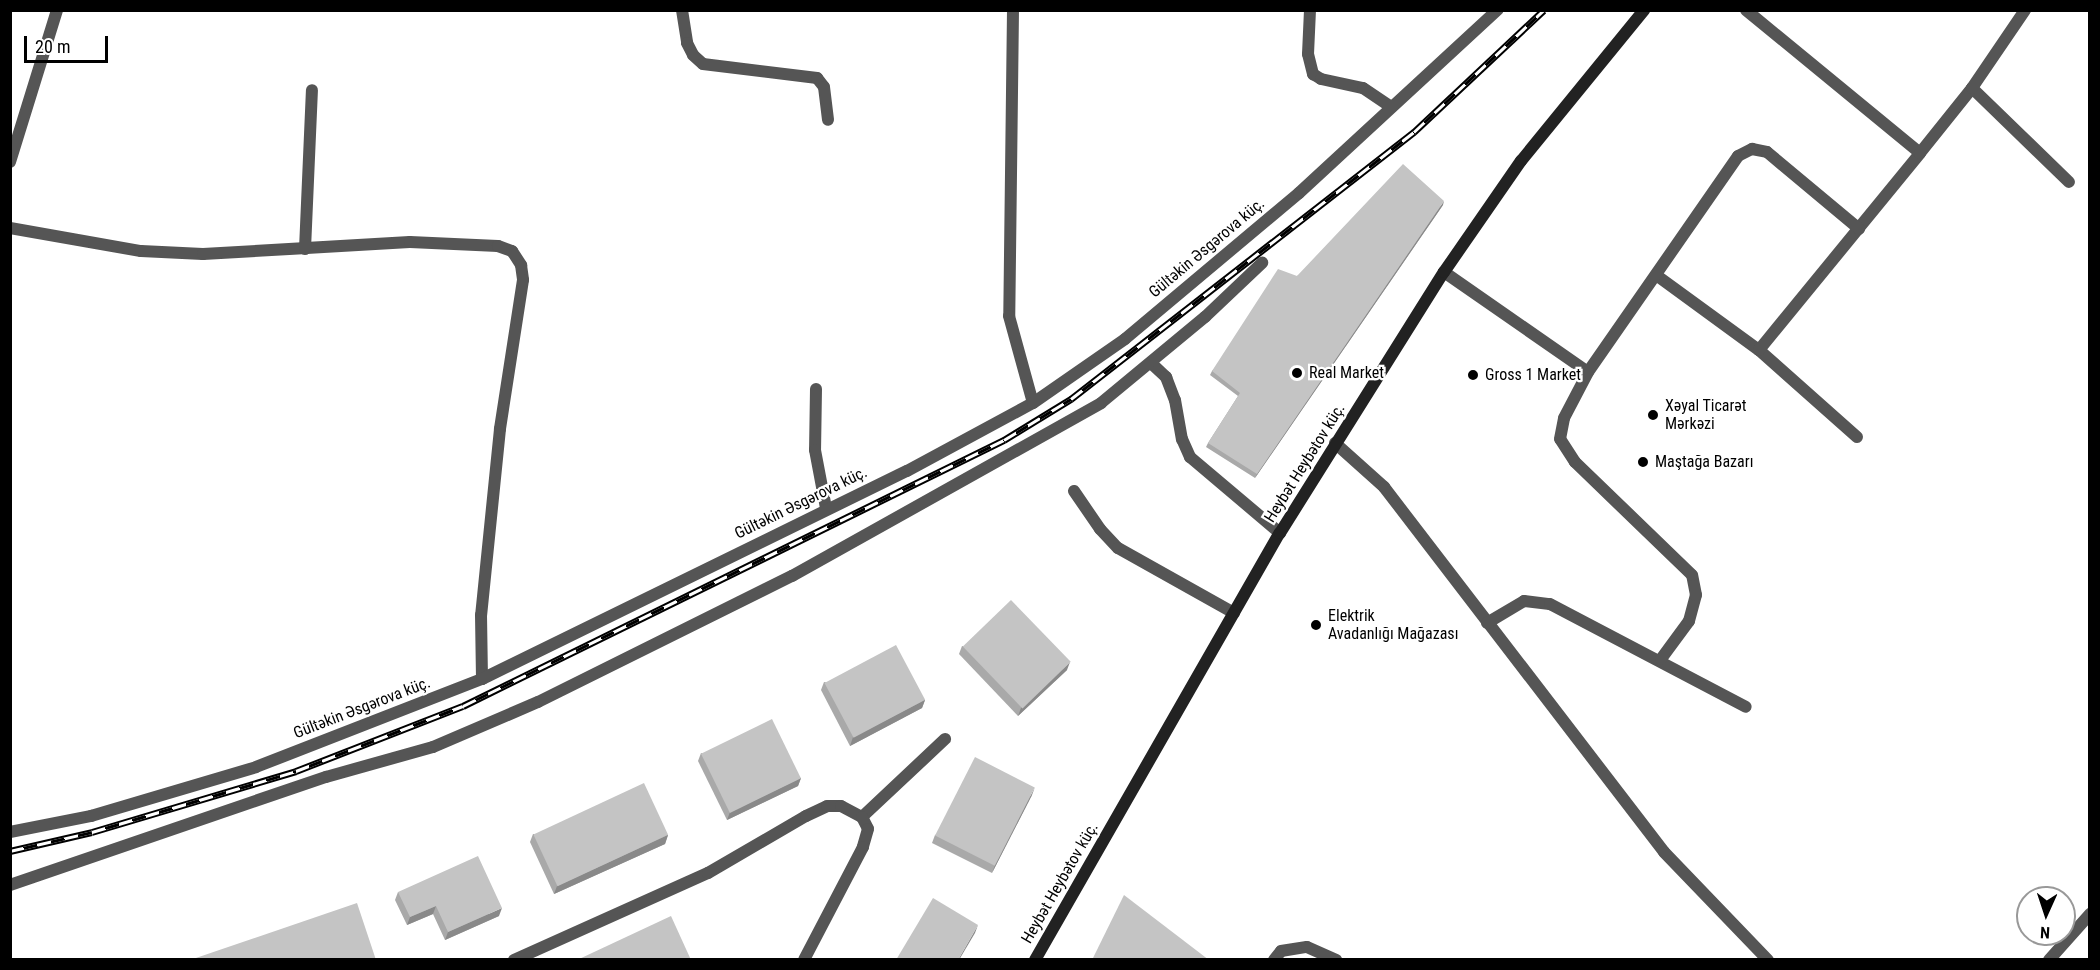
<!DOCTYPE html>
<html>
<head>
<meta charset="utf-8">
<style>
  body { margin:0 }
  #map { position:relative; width:2100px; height:970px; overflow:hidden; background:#fff; font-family:"Roboto Condensed",sans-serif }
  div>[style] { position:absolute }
  .service>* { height:12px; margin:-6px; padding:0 6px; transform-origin:6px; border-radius:6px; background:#555 }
  .minor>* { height:12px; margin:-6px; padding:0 6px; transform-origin:6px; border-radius:6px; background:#555 }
  .secondary>* { height:12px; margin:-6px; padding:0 6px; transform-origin:6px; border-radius:6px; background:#222 }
  .rail>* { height:7px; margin-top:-3.5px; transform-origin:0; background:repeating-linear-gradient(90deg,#fff 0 14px,#000 0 28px); box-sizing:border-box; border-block:2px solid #000 }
  .wall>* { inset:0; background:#a9a9a9 }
  .shaded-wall>* { inset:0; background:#898989 }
  .building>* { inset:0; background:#c4c4c4; transform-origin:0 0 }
  .dots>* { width:16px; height:16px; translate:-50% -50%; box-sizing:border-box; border:3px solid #fff; border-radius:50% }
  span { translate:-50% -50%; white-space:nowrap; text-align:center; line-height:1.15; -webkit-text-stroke:4.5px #fff; paint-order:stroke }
  .street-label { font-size:16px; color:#000 }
  .poi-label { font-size:16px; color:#000 }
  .left { translate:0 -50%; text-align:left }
  .frame { position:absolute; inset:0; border:12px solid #000; pointer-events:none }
  .north { position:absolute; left:2016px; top:886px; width:60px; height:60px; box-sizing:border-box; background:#fff; border:2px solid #999; border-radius:50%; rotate:183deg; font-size:16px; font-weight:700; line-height:24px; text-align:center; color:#000 }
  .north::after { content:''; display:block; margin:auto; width:21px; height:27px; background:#000; clip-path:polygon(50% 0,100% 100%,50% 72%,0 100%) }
  .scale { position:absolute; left:24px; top:36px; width:84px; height:27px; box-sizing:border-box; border:3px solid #000; border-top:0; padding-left:8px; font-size:18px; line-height:21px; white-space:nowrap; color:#000; -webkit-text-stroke:4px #fff; paint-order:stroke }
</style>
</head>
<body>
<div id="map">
  <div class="service">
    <i style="left:1972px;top:88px;width:135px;rotate:44.1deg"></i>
    <i style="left:1444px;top:272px;width:175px;rotate:34.8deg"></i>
    <i style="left:1656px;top:275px;width:127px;rotate:36.1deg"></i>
    <i style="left:1759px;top:350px;width:131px;rotate:41.6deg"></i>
    <i style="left:1759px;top:350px;width:254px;rotate:-50.7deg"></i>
    <i style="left:1335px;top:443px;width:66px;rotate:41.9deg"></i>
    <i style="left:1384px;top:487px;width:460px;rotate:52.5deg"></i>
    <i style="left:1664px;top:852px;width:150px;rotate:46.1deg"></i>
    <i style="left:1074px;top:491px;width:46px;rotate:55.6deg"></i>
    <i style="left:1100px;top:529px;width:26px;rotate:47deg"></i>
    <i style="left:1118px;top:548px;width:133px;rotate:29.3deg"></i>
    <i style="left:1487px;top:623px;width:43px;rotate:-30.7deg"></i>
    <i style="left:1524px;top:601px;width:26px;rotate:7deg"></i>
    <i style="left:1550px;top:604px;width:221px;rotate:27.7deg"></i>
    <i style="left:1661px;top:659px;width:47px;rotate:-53.6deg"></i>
    <i style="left:1689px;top:621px;width:27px;rotate:-75deg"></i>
    <i style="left:1696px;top:595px;width:20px;rotate:-101deg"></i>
    <i style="left:1692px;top:575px;width:163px;rotate:-136deg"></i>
    <i style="left:1575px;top:462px;width:27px;rotate:-123deg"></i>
    <i style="left:1560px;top:439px;width:21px;rotate:-79deg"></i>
    <i style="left:1564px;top:418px;width:52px;rotate:-62.4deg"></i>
    <i style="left:1588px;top:372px;width:263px;rotate:-55.2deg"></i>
    <i style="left:1738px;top:156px;width:16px;rotate:-27deg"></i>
    <i style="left:1752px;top:149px;width:15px;rotate:11deg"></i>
    <i style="left:1767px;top:152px;width:120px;rotate:39.9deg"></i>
    <i style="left:862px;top:817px;width:114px;rotate:-43.2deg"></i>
    <i style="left:514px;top:960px;width:213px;rotate:-24.2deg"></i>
    <i style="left:708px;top:873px;width:113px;rotate:-30.2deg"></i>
    <i style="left:806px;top:816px;width:23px;rotate:-25deg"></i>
    <i style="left:827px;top:806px;width:14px"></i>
    <i style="left:841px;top:806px;width:24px;rotate:28deg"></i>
    <i style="left:862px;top:817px;width:13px;rotate:63deg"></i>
    <i style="left:868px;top:829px;width:19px;rotate:106deg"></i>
    <i style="left:863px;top:847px;width:127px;rotate:117.6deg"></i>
    <i style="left:2049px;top:960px;width:62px;rotate:-48.3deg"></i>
  </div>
  <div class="minor">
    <i style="left:682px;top:10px;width:33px;rotate:81deg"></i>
    <i style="left:687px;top:43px;width:13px;rotate:63deg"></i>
    <i style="left:693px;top:55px;width:13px;rotate:42deg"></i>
    <i style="left:703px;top:64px;width:115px;rotate:7deg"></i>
    <i style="left:817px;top:78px;width:11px;rotate:52deg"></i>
    <i style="left:824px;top:87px;width:33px;rotate:83deg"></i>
    <i style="left:1013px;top:10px;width:306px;rotate:90.7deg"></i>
    <i style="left:1009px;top:316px;width:90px;rotate:74.6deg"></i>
    <i style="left:1310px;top:10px;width:44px;rotate:92.6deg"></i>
    <i style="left:1308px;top:54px;width:21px;rotate:76deg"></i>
    <i style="left:1313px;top:74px;width:9px;rotate:32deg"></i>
    <i style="left:1321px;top:79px;width:43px;rotate:12.1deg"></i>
    <i style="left:1363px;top:88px;width:34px;rotate:34deg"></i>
    <i style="left:1746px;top:10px;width:225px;rotate:39.4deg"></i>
    <i style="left:1920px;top:153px;width:83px;rotate:-51.3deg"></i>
    <i style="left:1972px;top:88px;width:94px;rotate:-55.8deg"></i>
    <i style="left:10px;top:162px;width:159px;rotate:-72.8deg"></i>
    <i style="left:10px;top:228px;width:133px;rotate:10deg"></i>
    <i style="left:141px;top:251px;width:62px;rotate:2.8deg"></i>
    <i style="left:203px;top:254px;width:207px;rotate:-3.3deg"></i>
    <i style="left:410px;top:242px;width:88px;rotate:2.6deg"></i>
    <i style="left:498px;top:246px;width:15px;rotate:20deg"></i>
    <i style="left:512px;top:251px;width:17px;rotate:57deg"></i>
    <i style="left:521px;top:265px;width:15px;rotate:82deg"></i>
    <i style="left:523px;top:280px;width:151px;rotate:98.8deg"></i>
    <i style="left:500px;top:429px;width:187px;rotate:95.8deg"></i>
    <i style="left:481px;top:615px;width:64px;rotate:89.1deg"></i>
    <i style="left:305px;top:249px;width:159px;rotate:-87.5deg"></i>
    <i style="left:1151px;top:363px;width:21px;rotate:43deg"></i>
    <i style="left:1166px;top:377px;width:25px;rotate:69deg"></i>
    <i style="left:1175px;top:400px;width:40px;rotate:80deg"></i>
    <i style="left:1182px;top:439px;width:20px;rotate:66deg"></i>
    <i style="left:1190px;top:457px;width:118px;rotate:40.2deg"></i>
    <i style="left:816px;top:389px;width:61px;rotate:90.9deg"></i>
    <i style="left:815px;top:450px;width:59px;rotate:79.3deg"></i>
    <i style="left:10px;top:832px;width:83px;rotate:-11.2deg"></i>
    <i style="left:91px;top:816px;width:172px;rotate:-16.5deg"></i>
    <i style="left:256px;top:767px;width:243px;rotate:-21.3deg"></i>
    <i style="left:482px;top:679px;width:473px;rotate:-26.1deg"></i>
    <i style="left:907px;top:471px;width:143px;rotate:-28.4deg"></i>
    <i style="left:1033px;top:403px;width:112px;rotate:-34.8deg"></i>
    <i style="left:1125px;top:339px;width:227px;rotate:-40deg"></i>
    <i style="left:1299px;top:193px;width:270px;rotate:-42.7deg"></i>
    <i style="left:10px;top:885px;width:334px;rotate:-18.9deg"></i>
    <i style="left:326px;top:777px;width:111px;rotate:-15.7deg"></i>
    <i style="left:433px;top:747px;width:114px;rotate:-23.2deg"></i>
    <i style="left:538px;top:702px;width:284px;rotate:-26.4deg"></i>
    <i style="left:792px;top:576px;width:354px;rotate:-29.2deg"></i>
    <i style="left:1101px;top:403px;width:135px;rotate:-39.6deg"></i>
    <i style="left:1205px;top:317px;width:79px;rotate:-43.5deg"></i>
    <i style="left:1274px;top:960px;width:11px;rotate:-52deg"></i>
    <i style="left:1281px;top:951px;width:26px;rotate:-9deg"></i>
    <i style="left:1307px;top:947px;width:32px;rotate:24deg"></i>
  </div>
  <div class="secondary">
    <i style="left:1035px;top:960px;width:492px;rotate:-60.2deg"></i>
    <i style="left:1280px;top:533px;width:308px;rotate:-57.9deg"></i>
    <i style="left:1444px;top:272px;width:135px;rotate:-55.3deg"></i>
    <i style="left:1521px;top:161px;width:195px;rotate:-50.8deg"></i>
  </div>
  <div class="rail">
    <i style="left:10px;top:851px;width:84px;rotate:-13deg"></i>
    <i style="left:92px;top:832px;width:213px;rotate:-16.6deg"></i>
    <i style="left:296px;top:771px;width:179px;rotate:-21.3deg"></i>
    <i style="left:463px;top:706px;width:603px;rotate:-26.18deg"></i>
    <i style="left:1004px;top:440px;width:79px;rotate:-31.5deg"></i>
    <i style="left:1071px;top:399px;width:435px;rotate:-37.9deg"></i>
    <i style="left:1414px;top:132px;width:178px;rotate:-43.2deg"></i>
  </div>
  <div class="wall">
    <i style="clip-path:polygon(1443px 205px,1255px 478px,1206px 447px,1208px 443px,1238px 396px,1210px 375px,1212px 371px,1297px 276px)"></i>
    <i style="clip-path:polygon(962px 646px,1067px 670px,1018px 716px,959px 654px)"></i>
    <i style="clip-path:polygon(824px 682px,925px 700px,922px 708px,850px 746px,821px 690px)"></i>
    <i style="clip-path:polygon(701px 753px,801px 778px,798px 786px,727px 820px,698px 761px)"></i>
    <i style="clip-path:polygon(1032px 795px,992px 873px,932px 843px,935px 835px)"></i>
    <i style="clip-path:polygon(533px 834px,668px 835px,665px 844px,554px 894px,530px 842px)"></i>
    <i style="clip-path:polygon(398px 892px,499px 916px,445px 940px,433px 914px,407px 925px,395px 900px)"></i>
  </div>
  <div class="shaded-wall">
    <i style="clip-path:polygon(1444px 201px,1443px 205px,1255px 478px,1257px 474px)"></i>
    <i style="clip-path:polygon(1070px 662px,1067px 670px,1018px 716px,1021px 708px)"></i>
    <i style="clip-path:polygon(925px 700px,922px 708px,850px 746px,853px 737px)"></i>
    <i style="clip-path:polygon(801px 778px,798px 786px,727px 820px,730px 812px)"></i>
    <i style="clip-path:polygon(1035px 787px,1032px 795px,992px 873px,995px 865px)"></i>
    <i style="clip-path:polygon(668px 835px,665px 844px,554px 894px,557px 886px)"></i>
    <i style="clip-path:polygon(436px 906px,433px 914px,407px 925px,410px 917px)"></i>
    <i style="clip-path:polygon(502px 908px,499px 916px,445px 940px,448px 932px)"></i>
    <i style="clip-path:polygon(978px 925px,975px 933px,959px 960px,958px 960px)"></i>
  </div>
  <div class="building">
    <i style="clip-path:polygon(1403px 164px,1444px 201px,1257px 474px,1208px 443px,1240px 393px,1212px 371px,1278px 269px,1297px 276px)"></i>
    <i style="left:1011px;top:600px;width:86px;height:67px;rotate:46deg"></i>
    <i style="left:896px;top:645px;width:62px;height:81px;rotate:62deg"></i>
    <i style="left:772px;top:719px;width:66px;height:79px;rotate:64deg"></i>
    <i style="left:975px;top:757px;width:67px;height:88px;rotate:27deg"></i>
    <i style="left:644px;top:783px;width:57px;height:122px;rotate:65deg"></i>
    <i style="clip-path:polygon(478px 856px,502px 908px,448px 932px,436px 906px,410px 917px,398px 892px)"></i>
    <i style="clip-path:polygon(1124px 895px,1209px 960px,1092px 960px)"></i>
    <i style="clip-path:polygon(933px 898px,978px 925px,958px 960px,896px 960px)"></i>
    <i style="clip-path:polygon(357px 903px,376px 960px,190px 960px)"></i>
    <i style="clip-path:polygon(671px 916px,691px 960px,577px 960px)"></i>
  </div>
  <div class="dots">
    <i style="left:1297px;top:373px;background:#000"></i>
    <i style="left:1473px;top:375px;background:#000"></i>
    <i style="left:1653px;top:415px;background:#000"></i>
    <i style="left:1643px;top:462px;background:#000"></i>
    <i style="left:1316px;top:625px;background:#000"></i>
  </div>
  <div class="street-label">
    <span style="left:1207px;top:248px;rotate:-40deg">Gültəkin Əsgərova küç.</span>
    <span style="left:1305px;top:463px;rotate:-58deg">Heybət Heybətov küç.</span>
    <span style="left:801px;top:503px;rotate:-26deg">Gültəkin Əsgərova küç.</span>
    <span style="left:362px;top:708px;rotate:-21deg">Gültəkin Əsgərova küç.</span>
    <span style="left:1060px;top:883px;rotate:-60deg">Heybət Heybətov küç.</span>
  </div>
  <div class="poi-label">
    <span class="left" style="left:1309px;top:373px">Real Market</span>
    <span class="left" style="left:1485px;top:375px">Gross 1 Market</span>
    <span class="left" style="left:1665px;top:415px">Xəyal Ticarət<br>Mərkəzi</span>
    <span class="left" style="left:1655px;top:462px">Maştağa Bazarı</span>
    <span class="left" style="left:1328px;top:625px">Elektrik<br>Avadanlığı Mağazası</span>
  </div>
  <div class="frame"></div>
  <div class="north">N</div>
  <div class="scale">20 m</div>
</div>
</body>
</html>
